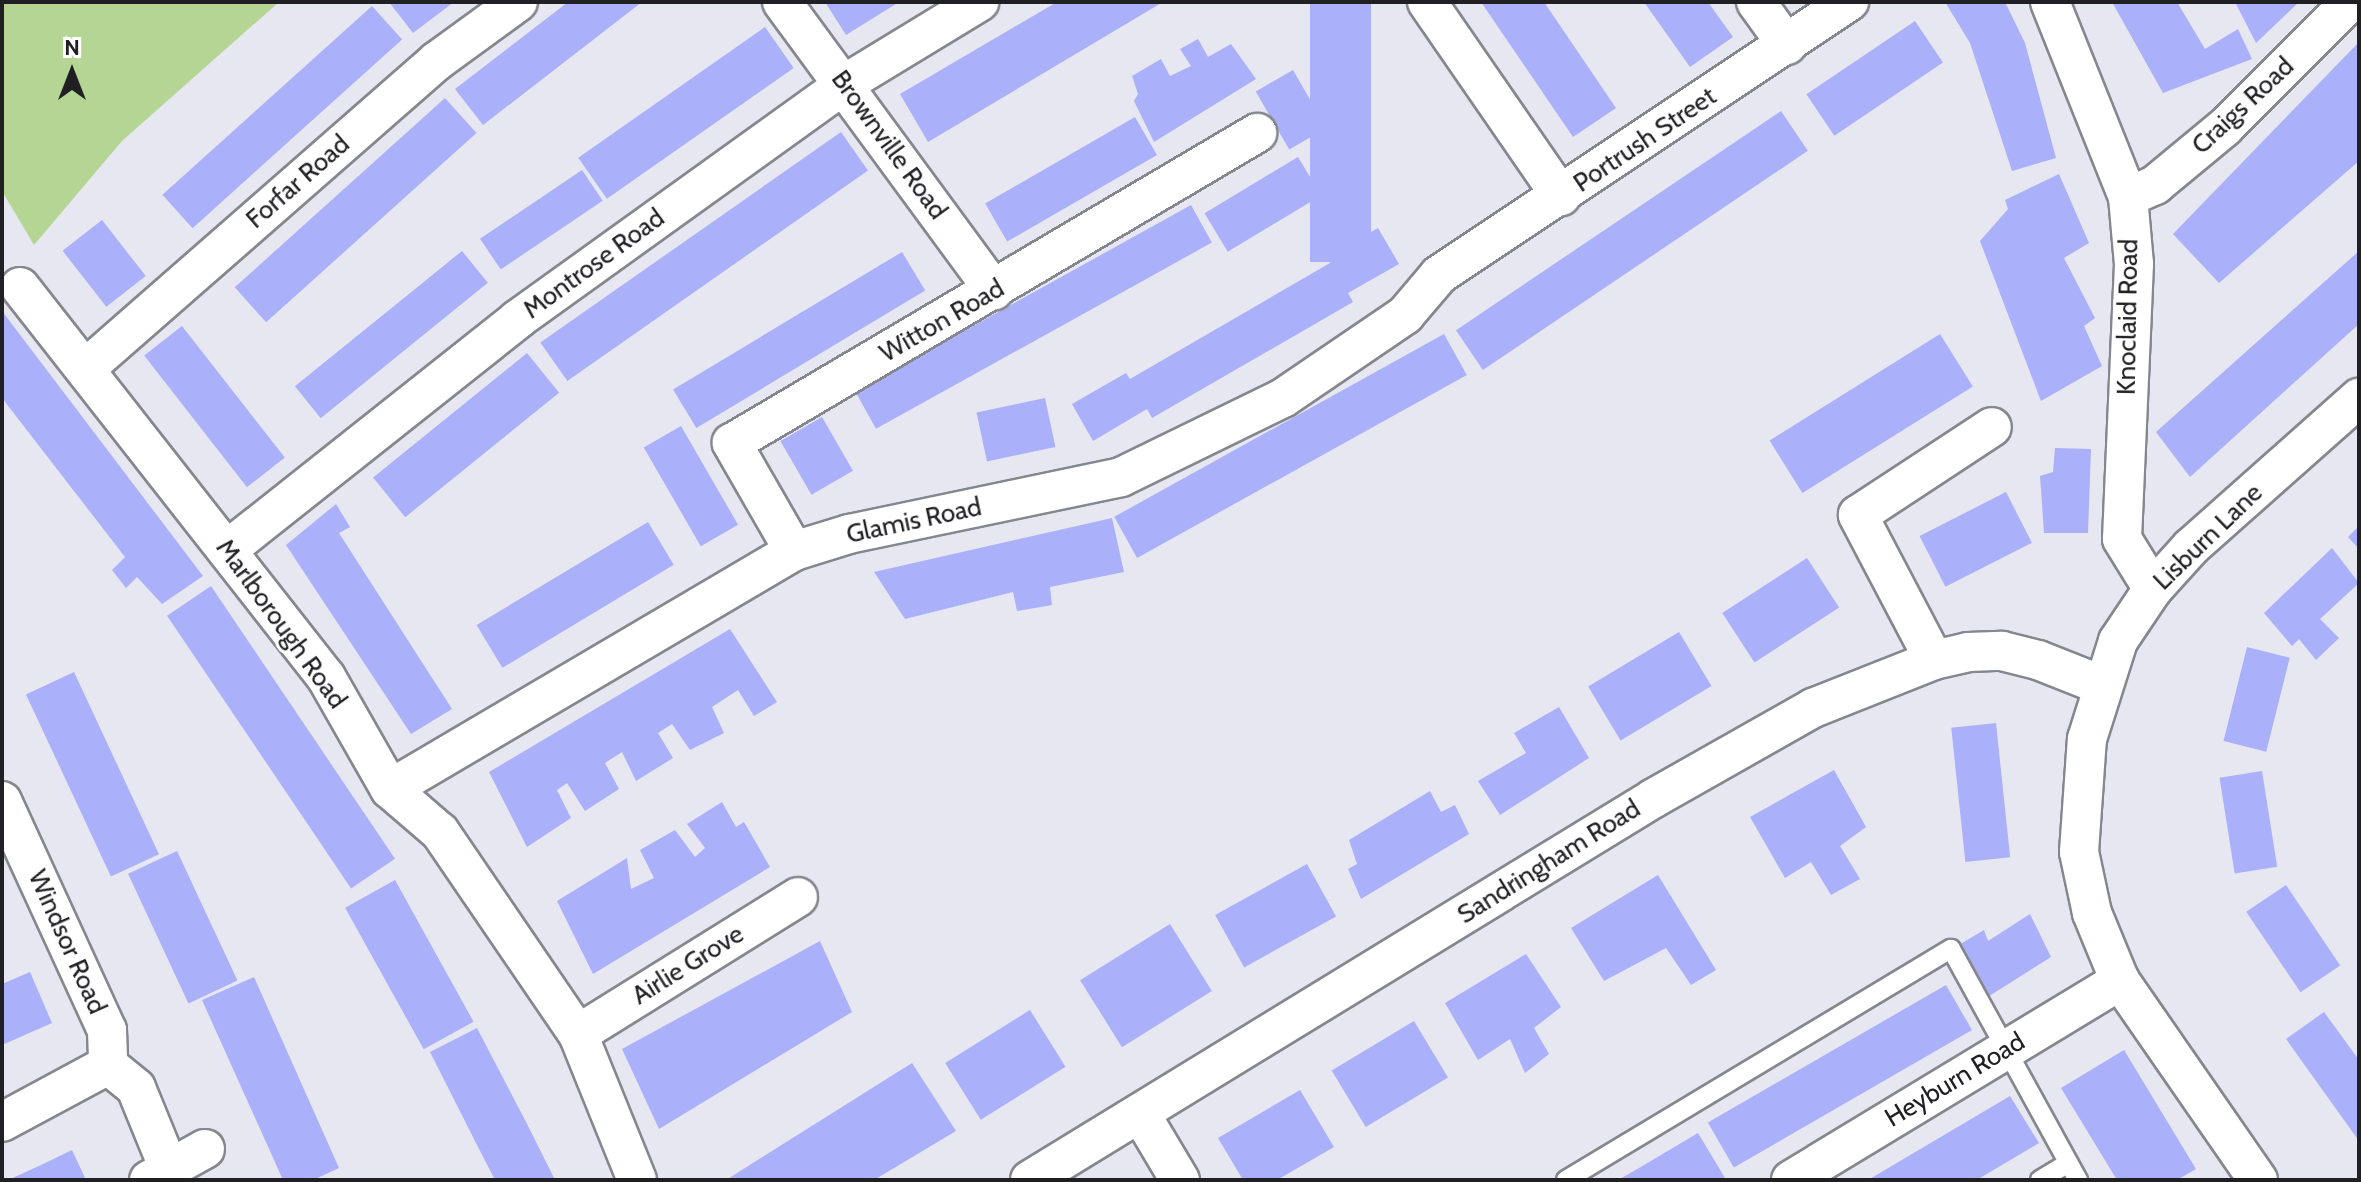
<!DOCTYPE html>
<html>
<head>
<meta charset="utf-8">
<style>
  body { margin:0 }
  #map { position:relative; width:2361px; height:1182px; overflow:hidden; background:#e6e7f1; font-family:Cabin,sans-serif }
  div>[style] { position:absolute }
  .green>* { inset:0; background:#b5d594 }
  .building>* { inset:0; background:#aab0f9; transform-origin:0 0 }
  .roads { filter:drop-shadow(2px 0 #85878f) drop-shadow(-2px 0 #85878f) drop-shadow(0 2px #85878f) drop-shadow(0 -2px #85878f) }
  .service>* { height:18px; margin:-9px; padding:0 9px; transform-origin:9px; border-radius:9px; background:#fff }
  .minor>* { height:38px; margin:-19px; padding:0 19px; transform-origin:19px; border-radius:19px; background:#fff }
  span { translate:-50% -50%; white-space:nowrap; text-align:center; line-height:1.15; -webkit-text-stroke:6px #fff; paint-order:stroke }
  .street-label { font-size:26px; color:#202024 }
  .frame { position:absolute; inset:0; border:4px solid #202024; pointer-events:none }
  .north { position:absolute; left:32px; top:32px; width:80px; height:80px; -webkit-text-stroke:6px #fff; paint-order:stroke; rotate:0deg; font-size:22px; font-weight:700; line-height:32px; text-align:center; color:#202024 }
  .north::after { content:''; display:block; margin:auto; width:28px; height:36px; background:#202024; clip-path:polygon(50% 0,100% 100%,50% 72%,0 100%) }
</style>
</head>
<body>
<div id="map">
  <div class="green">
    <i style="clip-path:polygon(2px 2px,279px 2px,122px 141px,34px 245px,2px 191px)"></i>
  </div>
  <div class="building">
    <i style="clip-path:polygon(389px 2px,454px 2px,413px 33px)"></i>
    <i style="clip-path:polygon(568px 2px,642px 2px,483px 125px,455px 89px)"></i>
    <i style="clip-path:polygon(825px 2px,899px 2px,846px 35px)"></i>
    <i style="clip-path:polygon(1057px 2px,1163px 2px,928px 142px,900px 94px)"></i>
    <i style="left:1310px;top:2px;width:61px;height:260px"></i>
    <i style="clip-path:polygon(1481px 2px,1544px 2px,1616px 108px,1573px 137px)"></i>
    <i style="clip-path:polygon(1644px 2px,1708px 2px,1733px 37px,1690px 67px)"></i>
    <i style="clip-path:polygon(1945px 2px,2005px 2px,2025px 43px,2056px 158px,2012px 171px,1970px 43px)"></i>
    <i style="clip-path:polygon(2112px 2px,2177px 2px,2205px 49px,2238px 29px,2252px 59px,2163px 93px)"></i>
    <i style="clip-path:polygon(2235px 2px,2299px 2px,2256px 43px)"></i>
    <i style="left:372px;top:6px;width:45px;height:282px;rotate:48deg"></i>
    <i style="left:1915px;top:21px;width:50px;height:131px;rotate:56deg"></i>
    <i style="left:765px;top:27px;width:50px;height:228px;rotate:55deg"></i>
    <i style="clip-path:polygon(1198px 39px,1208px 57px,1231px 44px,1256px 79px,1154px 142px,1134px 101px,1138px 94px,1132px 76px,1161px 59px,1170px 76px,1191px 66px,1180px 49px)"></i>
    <i style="clip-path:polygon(2359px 42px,2359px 161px,2219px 283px,2173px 234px)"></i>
    <i style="left:1293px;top:70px;width:67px;height:43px;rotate:60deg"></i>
    <i style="left:445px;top:98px;width:47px;height:283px;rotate:48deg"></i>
    <i style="left:1781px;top:111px;width:48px;height:392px;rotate:56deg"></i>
    <i style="left:1135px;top:117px;width:44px;height:173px;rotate:60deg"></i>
    <i style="left:841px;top:132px;width:47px;height:367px;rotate:55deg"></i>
    <i style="left:1298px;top:157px;width:45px;height:109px;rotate:59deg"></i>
    <i style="left:582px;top:170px;width:37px;height:123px;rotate:56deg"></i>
    <i style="clip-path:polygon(2059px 174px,2089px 243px,2064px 258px,2095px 318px,2084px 326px,2102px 366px,2041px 401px,1980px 241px,2008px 209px,2005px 200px)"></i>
    <i style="left:1191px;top:205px;width:43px;height:384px;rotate:61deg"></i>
    <i style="left:102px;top:220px;width:71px;height:50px;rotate:52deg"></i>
    <i style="clip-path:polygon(1378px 228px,1399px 264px,1348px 293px,1353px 302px,1152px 418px,1147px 409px,1093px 441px,1072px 404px,1126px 373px,1130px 379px,1330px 263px,1327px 257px)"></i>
    <i style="left:462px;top:251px;width:41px;height:215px;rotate:51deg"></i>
    <i style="clip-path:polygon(2359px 251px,2359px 324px,2190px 477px,2156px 432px)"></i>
    <i style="left:902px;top:252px;width:45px;height:267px;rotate:59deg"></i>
    <i style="clip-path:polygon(2px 311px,203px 576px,162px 604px,137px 577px,126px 588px,112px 570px,125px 557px,2px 398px)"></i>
    <i style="left:182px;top:326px;width:167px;height:48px;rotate:52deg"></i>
    <i style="left:1444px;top:334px;width:47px;height:377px;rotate:61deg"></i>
    <i style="left:1940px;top:334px;width:62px;height:201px;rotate:58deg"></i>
    <i style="left:527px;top:353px;width:51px;height:198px;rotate:51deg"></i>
    <i style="left:1045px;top:398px;width:50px;height:70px;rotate:78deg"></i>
    <i style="left:822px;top:417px;width:62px;height:48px;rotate:60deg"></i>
    <i style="left:681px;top:426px;width:114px;height:43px;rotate:60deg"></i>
    <i style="clip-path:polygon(2055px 448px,2091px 449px,2088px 533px,2044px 533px,2040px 476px,2053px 472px)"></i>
    <i style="left:2006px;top:492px;width:57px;height:97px;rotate:63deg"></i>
    <i style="clip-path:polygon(336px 504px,350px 527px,339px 533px,452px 709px,411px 734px,286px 545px)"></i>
    <i style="clip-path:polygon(1112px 518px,1124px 572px,1050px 587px,1052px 605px,1017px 611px,1013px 592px,905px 619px,874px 572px)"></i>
    <i style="left:648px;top:522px;width:50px;height:200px;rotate:59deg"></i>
    <i style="clip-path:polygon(2359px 526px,2359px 549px,2348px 537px)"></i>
    <i style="clip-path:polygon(2332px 548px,2359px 583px,2320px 619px,2339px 638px,2316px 660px,2299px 639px,2292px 646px,2264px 613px)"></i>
    <i style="left:1807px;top:558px;width:59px;height:101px;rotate:57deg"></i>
    <i style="left:211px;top:586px;width:329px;height:53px;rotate:56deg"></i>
    <i style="clip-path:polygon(730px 629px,777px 702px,754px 716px,738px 690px,712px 707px,724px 733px,690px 750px,672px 724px,658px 733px,673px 758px,636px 781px,622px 752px,605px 763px,619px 789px,585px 811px,567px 783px,557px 790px,571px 818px,527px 847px,489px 772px)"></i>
    <i style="left:1679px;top:632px;width:63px;height:106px;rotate:59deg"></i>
    <i style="left:2247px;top:647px;width:44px;height:97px;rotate:14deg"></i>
    <i style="left:74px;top:672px;width:201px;height:53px;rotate:65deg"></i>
    <i style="clip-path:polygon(1559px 707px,1589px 758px,1500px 815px,1478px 781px,1526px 753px,1514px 733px)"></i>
    <i style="left:1996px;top:723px;width:135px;height:45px;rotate:84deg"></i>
    <i style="clip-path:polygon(1834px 770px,1866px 827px,1840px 846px,1860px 879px,1831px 895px,1811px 862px,1785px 878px,1750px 817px)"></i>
    <i style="left:2262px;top:771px;width:97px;height:43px;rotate:81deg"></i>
    <i style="clip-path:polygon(1430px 791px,1441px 812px,1455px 805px,1469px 834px,1361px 899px,1348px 869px,1357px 864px,1349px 840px)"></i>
    <i style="clip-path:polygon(722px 802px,736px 827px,744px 822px,770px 867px,593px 974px,557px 901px,627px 858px,631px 889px,654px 878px,640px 850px,675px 830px,695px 857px,705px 848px,687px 824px)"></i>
    <i style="left:177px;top:851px;width:143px;height:54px;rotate:65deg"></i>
    <i style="left:1307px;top:864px;width:60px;height:105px;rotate:61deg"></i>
    <i style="clip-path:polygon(1658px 875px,1716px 970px,1691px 985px,1666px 948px,1604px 981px,1571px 928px)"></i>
    <i style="left:395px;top:880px;width:162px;height:57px;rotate:61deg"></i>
    <i style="left:2286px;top:885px;width:97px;height:48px;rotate:56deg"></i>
    <i style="clip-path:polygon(2030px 914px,2051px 957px,1983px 1000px,1957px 946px,1984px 930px,1988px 941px)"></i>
    <i style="left:1170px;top:924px;width:79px;height:106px;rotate:58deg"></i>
    <i style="clip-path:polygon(820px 941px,852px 1012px,659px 1129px,622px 1049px)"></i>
    <i style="clip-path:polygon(1526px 954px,1561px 1007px,1534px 1028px,1549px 1054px,1525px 1073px,1510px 1039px,1478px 1060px,1445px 1003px)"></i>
    <i style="clip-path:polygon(30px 972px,52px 1023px,2px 1045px,2px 984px)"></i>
    <i style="clip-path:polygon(254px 977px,339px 1168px,313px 1180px,283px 1180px,202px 1000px)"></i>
    <i style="left:1946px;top:985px;width:52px;height:275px;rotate:60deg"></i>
    <i style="left:1030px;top:1010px;width:67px;height:100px;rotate:58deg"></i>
    <i style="clip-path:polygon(2324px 1012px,2359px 1060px,2359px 1141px,2286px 1039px)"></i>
    <i style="left:1414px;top:1021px;width:66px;height:96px;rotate:59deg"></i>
    <i style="clip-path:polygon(477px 1028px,526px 1122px,555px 1180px,495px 1180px,478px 1147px,430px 1052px)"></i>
    <i style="clip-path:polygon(2124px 1050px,2196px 1169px,2177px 1180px,2117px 1180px,2061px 1088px)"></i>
    <i style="clip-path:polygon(912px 1063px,956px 1131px,874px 1180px,726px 1180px)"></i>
    <i style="clip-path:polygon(1300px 1090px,1334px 1147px,1277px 1180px,1243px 1180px,1218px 1138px)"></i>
    <i style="clip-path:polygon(2010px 1096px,2039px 1143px,1980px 1178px,1868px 1180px)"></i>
    <i style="clip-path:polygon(1698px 1133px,1725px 1178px,1618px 1180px,1639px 1168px)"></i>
    <i style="clip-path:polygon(72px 1150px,86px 1180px,8px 1180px,39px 1166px)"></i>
  </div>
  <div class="roads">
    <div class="service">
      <i style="left:1566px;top:1180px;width:449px;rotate:-31deg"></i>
      <i style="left:1951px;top:949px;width:264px;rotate:61.2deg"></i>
      <i style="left:2040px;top:1180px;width:31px;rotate:-31deg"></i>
    </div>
    <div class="minor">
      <i style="left:782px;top:2px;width:358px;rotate:53.7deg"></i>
      <i style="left:1427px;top:2px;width:236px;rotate:55.4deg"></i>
      <i style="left:1756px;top:2px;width:53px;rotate:54.2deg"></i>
      <i style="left:2050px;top:2px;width:210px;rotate:68.2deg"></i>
      <i style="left:2128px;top:197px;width:67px;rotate:84.9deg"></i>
      <i style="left:2134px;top:264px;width:275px;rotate:92.5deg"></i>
      <i style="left:2122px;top:539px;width:59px;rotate:58.2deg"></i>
      <i style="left:2128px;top:197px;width:30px;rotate:-24deg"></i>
      <i style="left:2155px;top:185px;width:91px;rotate:-39.6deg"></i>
      <i style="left:2225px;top:127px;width:177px;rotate:-45deg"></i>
      <i style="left:20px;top:287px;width:496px;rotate:51.9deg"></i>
      <i style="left:326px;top:677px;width:129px;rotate:60.3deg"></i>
      <i style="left:390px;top:789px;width:66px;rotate:40.7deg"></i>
      <i style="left:440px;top:832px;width:245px;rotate:55.7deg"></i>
      <i style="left:578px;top:1034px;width:157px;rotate:68deg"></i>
      <i style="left:85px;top:369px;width:468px;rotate:-41.2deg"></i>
      <i style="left:437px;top:61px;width:100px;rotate:-36.1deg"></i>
      <i style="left:227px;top:550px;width:372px;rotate:-38.4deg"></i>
      <i style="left:518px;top:319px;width:404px;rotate:-35.7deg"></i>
      <i style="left:846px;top:83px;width:156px;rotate:-31.3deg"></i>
      <i style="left:794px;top:551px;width:125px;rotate:-119.9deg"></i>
      <i style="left:732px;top:443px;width:610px;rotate:-30.56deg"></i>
      <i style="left:1934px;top:660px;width:164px;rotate:-117.7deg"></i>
      <i style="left:1858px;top:515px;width:160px;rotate:-33.3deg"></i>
      <i style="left:390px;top:789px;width:469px;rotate:-30.5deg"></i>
      <i style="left:794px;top:551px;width:58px;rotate:-17.2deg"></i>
      <i style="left:849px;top:534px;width:278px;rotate:-11.8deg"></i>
      <i style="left:1121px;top:477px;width:180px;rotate:-26deg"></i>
      <i style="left:1283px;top:398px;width:148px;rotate:-34.2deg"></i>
      <i style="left:1405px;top:315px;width:52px;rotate:-49.6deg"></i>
      <i style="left:1439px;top:275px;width:493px;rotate:-33.7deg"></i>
      <i style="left:2px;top:801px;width:252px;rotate:65.4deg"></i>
      <i style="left:107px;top:1030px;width:35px;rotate:88deg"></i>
      <i style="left:108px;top:1065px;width:120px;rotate:151.7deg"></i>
      <i style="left:578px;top:1034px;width:259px;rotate:-31.9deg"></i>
      <i style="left:108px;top:1065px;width:36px;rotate:39deg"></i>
      <i style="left:136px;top:1088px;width:87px;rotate:67.8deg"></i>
      <i style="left:1140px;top:1113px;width:78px;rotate:59.2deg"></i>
      <i style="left:149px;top:1180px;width:64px;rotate:-29deg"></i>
      <i style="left:1030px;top:1180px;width:732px;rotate:-31.47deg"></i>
      <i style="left:1654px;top:798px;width:183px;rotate:-29.5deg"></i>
      <i style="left:1813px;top:708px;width:130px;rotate:-21.6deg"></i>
      <i style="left:1934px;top:660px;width:35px;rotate:-13deg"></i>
      <i style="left:1968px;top:652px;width:34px;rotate:-2deg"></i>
      <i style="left:2002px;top:651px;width:37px;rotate:14deg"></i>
      <i style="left:2038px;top:660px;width:68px;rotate:21.6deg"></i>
      <i style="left:1791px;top:1180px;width:385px;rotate:-31.2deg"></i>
      <i style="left:2258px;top:1180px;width:242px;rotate:-124.7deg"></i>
      <i style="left:2120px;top:981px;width:74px;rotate:-112.4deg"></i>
      <i style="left:2092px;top:913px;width:62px;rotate:-102deg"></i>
      <i style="left:2079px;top:852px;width:113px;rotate:-86deg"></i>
      <i style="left:2087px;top:739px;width:103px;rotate:-72.4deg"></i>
      <i style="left:2118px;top:641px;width:63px;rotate:-56.1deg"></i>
      <i style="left:2153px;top:589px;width:57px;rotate:-47.9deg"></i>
      <i style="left:2191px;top:547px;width:225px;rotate:-41.6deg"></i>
    </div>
  </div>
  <div class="street-label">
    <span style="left:2243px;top:106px;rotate:-43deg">Craigs Road</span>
    <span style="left:1645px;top:140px;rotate:-34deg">Portrush Street</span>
    <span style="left:889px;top:145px;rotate:54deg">Brownville Road</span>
    <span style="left:298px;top:182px;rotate:-41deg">Forfar Road</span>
    <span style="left:594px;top:264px;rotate:-36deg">Montrose Road</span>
    <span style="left:2128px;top:317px;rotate:-89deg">Knoclaid Road</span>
    <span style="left:942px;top:321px;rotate:-30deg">Witton Road</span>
    <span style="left:914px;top:521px;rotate:-12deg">Glamis Road</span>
    <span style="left:2208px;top:537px;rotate:-44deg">Lisburn Lane</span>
    <span style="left:281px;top:624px;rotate:54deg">Marlborough Road</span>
    <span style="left:1549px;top:862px;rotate:-32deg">Sandringham Road</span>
    <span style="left:67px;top:942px;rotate:66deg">Windsor Road</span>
    <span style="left:688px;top:965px;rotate:-32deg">Airlie Grove</span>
    <span style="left:1955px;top:1080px;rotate:-31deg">Heyburn Road</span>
  </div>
  <div class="frame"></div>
  <div class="north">N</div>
</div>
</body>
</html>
